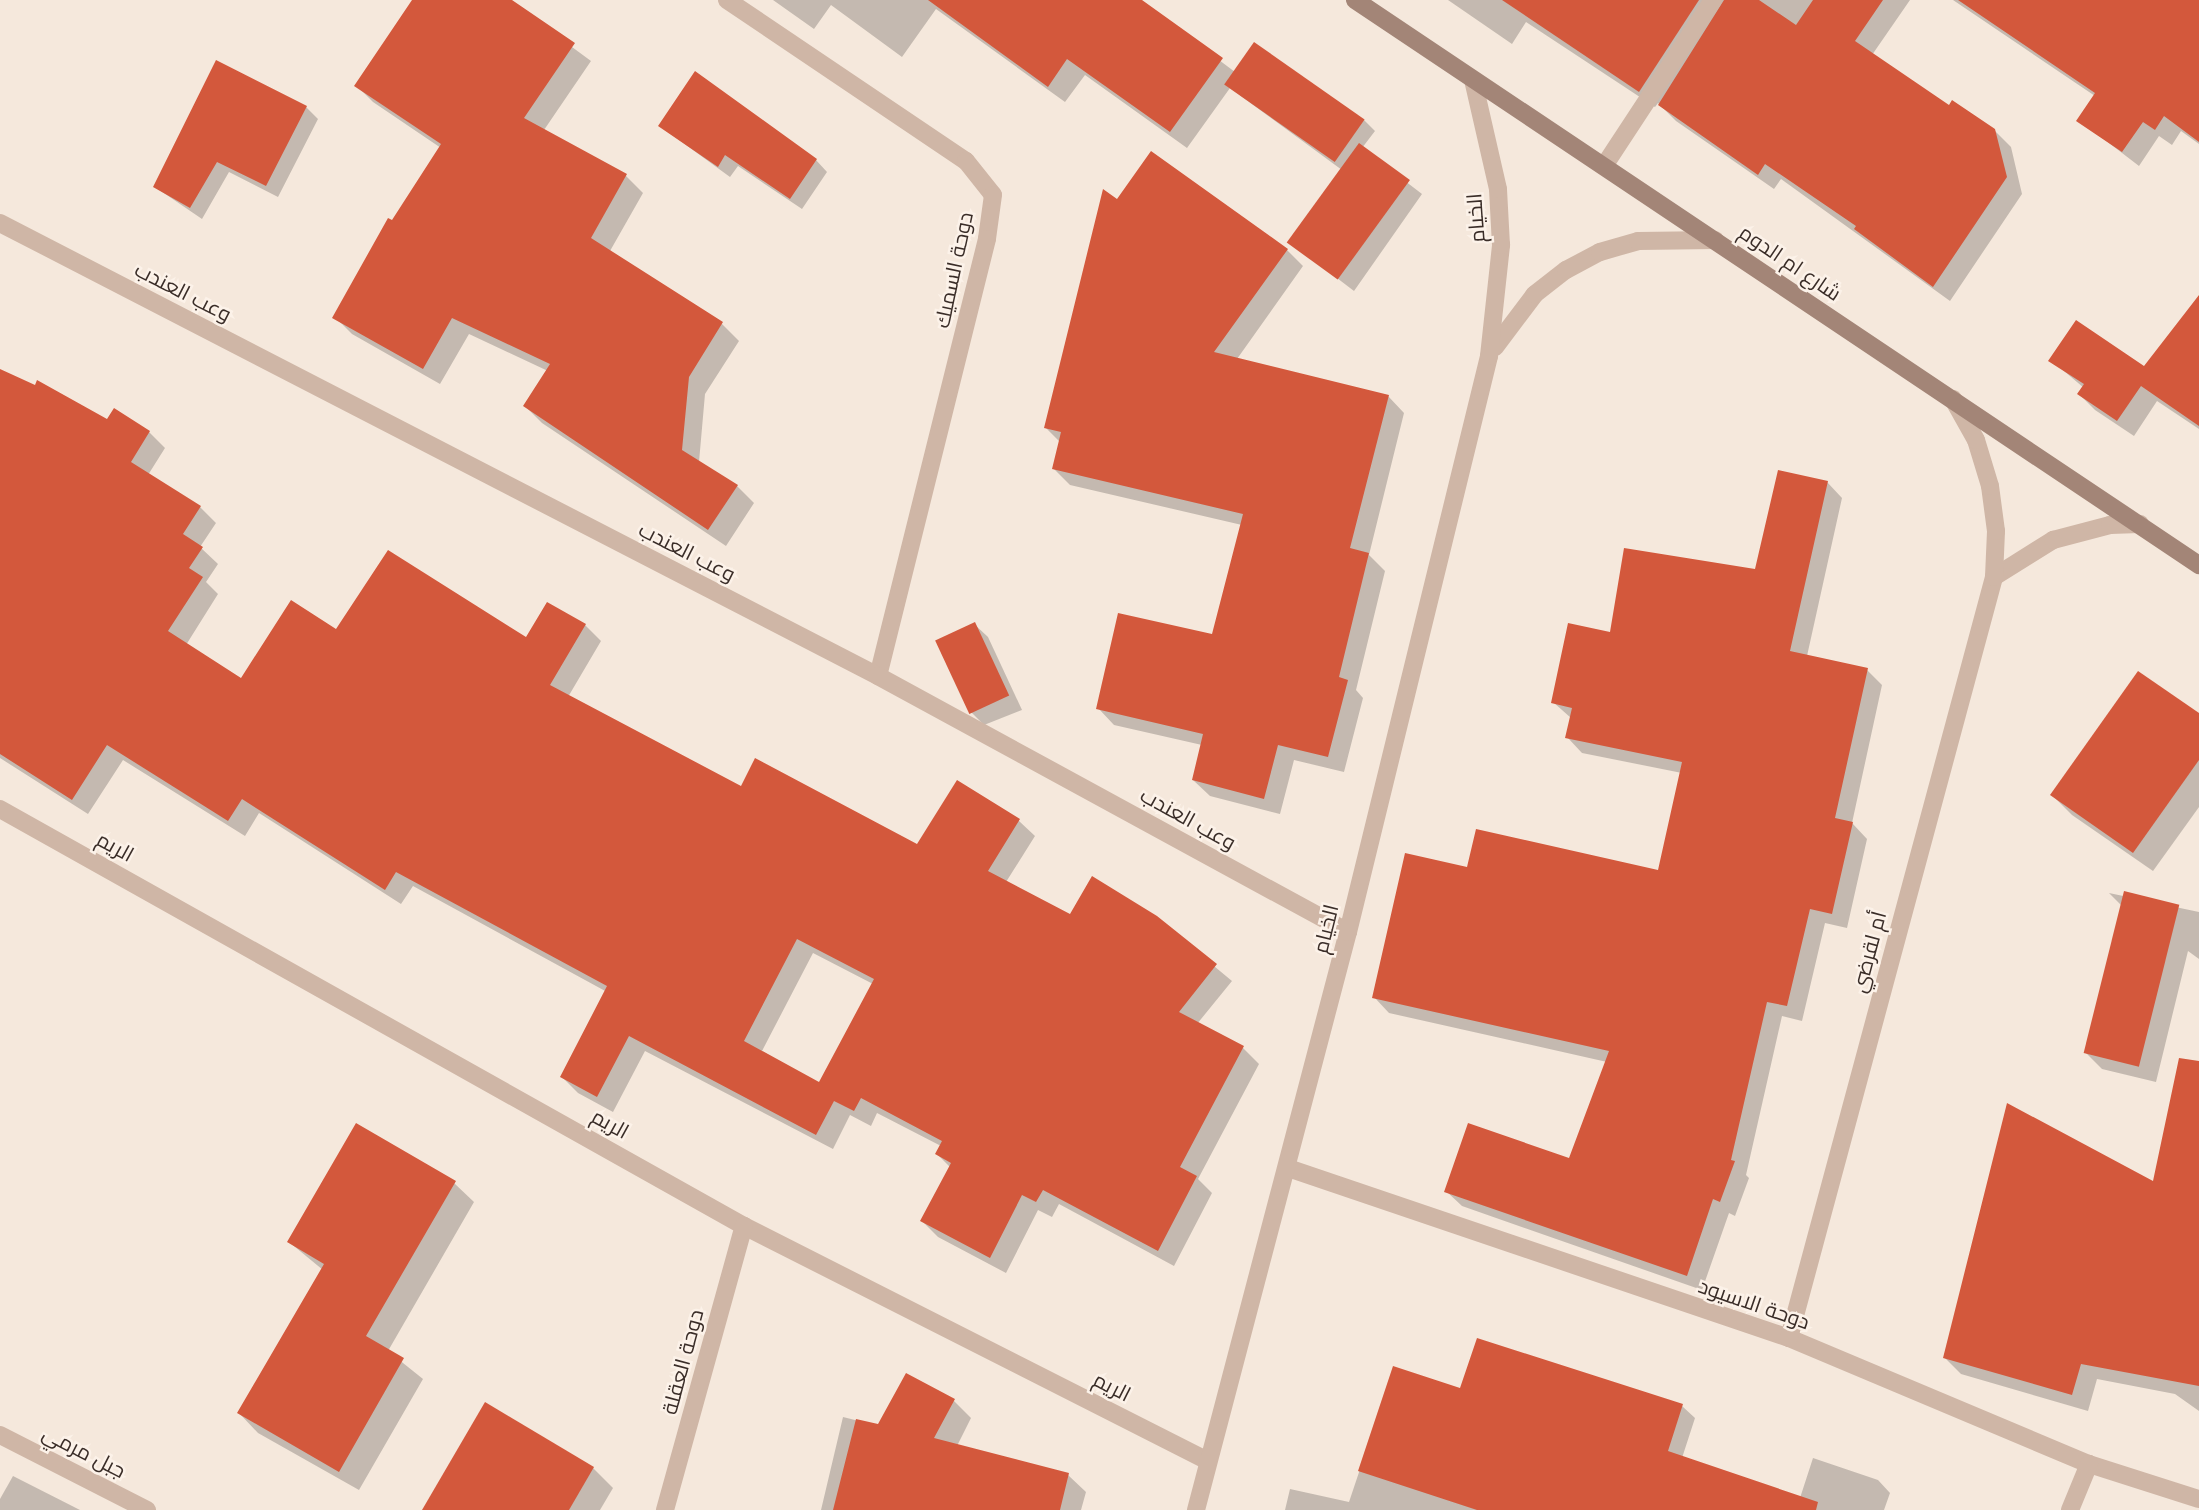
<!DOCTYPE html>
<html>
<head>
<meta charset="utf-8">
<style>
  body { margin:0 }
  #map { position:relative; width:2199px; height:1510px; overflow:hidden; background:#f5e8dc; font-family:"DM Sans",Cairo,sans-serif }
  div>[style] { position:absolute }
  .shadow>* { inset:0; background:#0003 }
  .building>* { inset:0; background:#d3583c; transform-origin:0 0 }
  .street>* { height:18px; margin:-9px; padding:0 9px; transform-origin:9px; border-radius:9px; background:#cfb6a6 }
  .secondary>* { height:18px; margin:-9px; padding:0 9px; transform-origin:9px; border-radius:9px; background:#a38577 }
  span { translate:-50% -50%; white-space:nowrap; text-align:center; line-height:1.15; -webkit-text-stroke:5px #fcf2e9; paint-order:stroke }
  .street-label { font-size:21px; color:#3a2d28 }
</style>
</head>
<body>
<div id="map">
  <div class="shadow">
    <i style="clip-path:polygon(414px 0,508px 0,591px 61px,544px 130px,626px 176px,643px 193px,610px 251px,722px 324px,739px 341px,705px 394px,699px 462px,737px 486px,754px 503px,726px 546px,542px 423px,525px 406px,548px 371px,469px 334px,440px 384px,352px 334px,335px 317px,441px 148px,373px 102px,356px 85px)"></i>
    <i style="clip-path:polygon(773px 0,1139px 0,1235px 72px,1255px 44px,1364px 120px,1375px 131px,1362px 148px,1422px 194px,1354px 291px,1291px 243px,1342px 170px,1230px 88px,1187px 148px,1085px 75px,1065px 102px,936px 9px,902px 57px,831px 5px,814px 29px)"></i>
    <i style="clip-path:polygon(1448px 0,1910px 0,1872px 55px,1949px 107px,1994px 130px,2011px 147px,2022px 194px,1950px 301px,1781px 179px,1774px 189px,1676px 121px,1658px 103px,1655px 107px,1526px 22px,1512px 44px)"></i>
    <i style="clip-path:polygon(1953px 0,2199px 0,2199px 144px,2181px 131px,2172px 145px,2159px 136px,2139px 166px,2079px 120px,2095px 96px)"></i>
    <i style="clip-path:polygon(306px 107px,318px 119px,278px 197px,229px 172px,202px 219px,155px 187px)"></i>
    <i style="clip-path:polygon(660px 126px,816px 160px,827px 172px,802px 209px,738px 166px,730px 177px)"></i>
    <i style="clip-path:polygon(1117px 201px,1287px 250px,1303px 266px,1237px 359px,1388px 396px,1404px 413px,1369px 555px,1385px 571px,1356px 690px,1363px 698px,1344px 772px,1294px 760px,1280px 814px,1210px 796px,1193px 780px,1202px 745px,1114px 725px,1098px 708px,1213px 636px,1242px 525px,1070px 485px,1054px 469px,1060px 442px,1046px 428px)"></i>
    <i style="clip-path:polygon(2199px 297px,2199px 429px,2157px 401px,2134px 436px,2095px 410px,2079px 394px,2084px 388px,2051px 360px,2144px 369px)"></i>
    <i style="clip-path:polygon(evenodd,0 398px,149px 432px,165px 448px,148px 475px,200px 507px,216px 523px,200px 547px,218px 564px,206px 582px,218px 594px,186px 645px,241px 681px,337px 631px,527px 640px,585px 625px,601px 641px,568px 697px,742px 788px,918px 846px,958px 782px,1019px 821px,1035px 836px,1006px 882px,1071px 916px,1156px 918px,1232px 981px,1197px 1024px,1243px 1048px,1259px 1064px,1198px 1179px,1212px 1193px,1174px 1266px,1059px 1204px,1052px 1217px,1038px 1210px,1006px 1273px,938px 1237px,922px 1221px,950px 1167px,937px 1154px,941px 1146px,877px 1113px,871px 1126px,850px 1115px,833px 1149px,645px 1051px,613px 1112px,578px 1093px,562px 1077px,607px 992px,413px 886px,401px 904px,259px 813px,245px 836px,123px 760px,88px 814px,0 758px,0 398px,813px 953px,873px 984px,820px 1085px,762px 1051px,813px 953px)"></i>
    <i style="clip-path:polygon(1827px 482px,1842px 498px,1807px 656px,1867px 670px,1882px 685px,1852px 823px,1867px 839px,1847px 928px,1825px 923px,1802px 1021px,1782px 1016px,1746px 1175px,1749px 1178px,1735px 1216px,1729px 1213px,1702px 1290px,1462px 1206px,1446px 1191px,1570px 1161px,1607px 1062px,1389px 1013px,1374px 997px,1468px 870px,1659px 872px,1682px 773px,1582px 753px,1567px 737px,1571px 718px,1553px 702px,1611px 634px,1757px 571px)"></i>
    <i style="clip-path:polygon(974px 624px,988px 637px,1022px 710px,984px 725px,970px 711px,937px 642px)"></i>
    <i style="clip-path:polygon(2199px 715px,2199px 807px,2153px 871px,2072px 815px,2052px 795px)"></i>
    <i style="clip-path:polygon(2109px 893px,2199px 912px,2199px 959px,2188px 951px,2156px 1082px,2102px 1069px,2086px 1053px,2122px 906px)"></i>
    <i style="clip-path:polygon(2199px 1123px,2199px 1411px,2175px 1394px,2097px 1379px,2088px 1411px,1961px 1374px,1945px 1358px,2154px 1184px)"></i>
    <i style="clip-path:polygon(454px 1183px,474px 1202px,388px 1351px,423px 1379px,359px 1490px,258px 1433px,239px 1413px,323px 1270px,289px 1242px)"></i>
    <i style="clip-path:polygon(1478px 1340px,1682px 1406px,1695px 1418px,1682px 1458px,1800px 1498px,1813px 1458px,1878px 1480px,1890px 1493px,1884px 1510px,1285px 1510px,1290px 1489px,1349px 1502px,1394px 1368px,1461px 1390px)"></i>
    <i style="clip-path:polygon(954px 1401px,971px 1418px,957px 1446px,1068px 1475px,1086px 1492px,1081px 1510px,821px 1510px,843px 1417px,879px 1426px)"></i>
    <i style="clip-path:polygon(486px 1405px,593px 1468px,613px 1488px,600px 1510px,430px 1510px)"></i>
    <i style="clip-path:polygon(13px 1476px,80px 1510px,0 1510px,0 1499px)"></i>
  </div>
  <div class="building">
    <i style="clip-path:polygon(412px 0,512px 0,575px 43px,524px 118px,627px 174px,591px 238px,723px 322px,689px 377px,682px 450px,738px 485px,708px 530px,523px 406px,550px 364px,452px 318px,423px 369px,332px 318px,388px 218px,392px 220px,441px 144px,354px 86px)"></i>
    <i style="clip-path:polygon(928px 0,1142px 0,1223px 58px,1170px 132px,1067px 59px,1048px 87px)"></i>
    <i style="clip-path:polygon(1502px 0,1699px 0,1639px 92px)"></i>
    <i style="clip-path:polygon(1724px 0,1759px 0,1796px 25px,1813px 0,1883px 0,1855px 41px,1949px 105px,1952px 100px,1995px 129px,2007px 177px,1933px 287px,1854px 229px,1856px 226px,1765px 164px,1758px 175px,1658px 105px)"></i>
    <i style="clip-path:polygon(1958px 0,2199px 0,2199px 142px,2164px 116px,2155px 130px,2143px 122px,2122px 152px,2076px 121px,2095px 93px)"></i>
    <i style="left:1254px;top:42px;width:135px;height:52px;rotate:35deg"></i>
    <i style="clip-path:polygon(216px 60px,307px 106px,266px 186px,217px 162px,190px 208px,153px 187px)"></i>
    <i style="clip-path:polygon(695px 71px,817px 159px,790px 199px,725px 155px,718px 167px,658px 126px)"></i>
    <i style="left:1359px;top:143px;width:63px;height:123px;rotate:36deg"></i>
    <i style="clip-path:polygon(1151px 151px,1288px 249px,1214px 352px,1389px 395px,1350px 548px,1369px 553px,1339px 677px,1348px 680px,1328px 757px,1278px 745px,1264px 799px,1192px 780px,1203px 734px,1096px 709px,1118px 613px,1212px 634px,1243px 514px,1052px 469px,1061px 432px,1044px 428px,1103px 189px,1117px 199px)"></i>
    <i style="clip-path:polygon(2199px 295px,2199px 426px,2141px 386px,2117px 421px,2077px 394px,2084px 384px,2048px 361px,2076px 320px,2144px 366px)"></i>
    <i style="clip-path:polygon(evenodd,0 369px,35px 385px,37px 380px,107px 419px,114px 408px,150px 431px,131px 462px,201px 506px,183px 534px,203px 547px,189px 568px,203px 577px,168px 631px,241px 678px,291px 600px,336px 629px,388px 550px,526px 637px,547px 602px,586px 624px,550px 685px,741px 786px,755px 758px,917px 844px,957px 780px,1020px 819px,988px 871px,1070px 914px,1092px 876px,1157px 916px,1217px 964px,1179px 1012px,1244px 1046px,1180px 1167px,1197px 1176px,1158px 1251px,1043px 1190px,1036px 1202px,1022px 1195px,990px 1258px,920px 1221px,951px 1163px,935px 1154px,942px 1141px,861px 1098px,854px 1111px,834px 1101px,816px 1135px,629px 1036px,597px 1097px,560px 1077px,607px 986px,396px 872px,385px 890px,242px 799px,228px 821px,107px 745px,72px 800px,0 754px,0 369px,797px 939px,874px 979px,819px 1082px,744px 1041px,797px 939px)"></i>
    <i style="clip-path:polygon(1778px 470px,1828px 481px,1790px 651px,1868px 668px,1835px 818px,1853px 822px,1832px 914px,1810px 909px,1787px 1006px,1767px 1002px,1731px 1160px,1735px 1161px,1720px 1202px,1713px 1199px,1687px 1276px,1444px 1192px,1468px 1123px,1569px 1158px,1609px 1051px,1372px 998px,1405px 853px,1467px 867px,1476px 829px,1658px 870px,1682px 762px,1565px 738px,1572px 708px,1551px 703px,1568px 623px,1610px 632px,1624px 548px,1755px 569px)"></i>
    <i style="left:975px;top:622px;width:81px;height:44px;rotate:65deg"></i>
    <i style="clip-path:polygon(2138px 671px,2199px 713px,2199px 760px,2133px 853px,2050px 795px)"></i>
    <i style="left:2124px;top:891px;width:57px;height:167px;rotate:14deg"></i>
    <i style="clip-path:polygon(2179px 1058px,2199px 1061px,2199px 1386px,2081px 1364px,2072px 1395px,1943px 1358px,2007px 1103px,2153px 1181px)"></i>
    <i style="clip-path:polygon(356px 1123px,456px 1181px,366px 1336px,404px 1358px,339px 1472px,237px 1413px,324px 1264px,287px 1242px)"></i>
    <i style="clip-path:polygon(1477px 1338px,1683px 1404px,1668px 1451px,1818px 1502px,1816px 1510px,1477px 1510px,1358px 1471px,1393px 1366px,1460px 1388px)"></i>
    <i style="clip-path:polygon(906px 1373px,955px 1399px,934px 1438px,1069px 1473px,1060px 1510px,833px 1510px,856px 1419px,878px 1424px)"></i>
    <i style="clip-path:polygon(485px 1402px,594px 1467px,569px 1510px,422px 1510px)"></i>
  </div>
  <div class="street">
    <i style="left:727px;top:0;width:288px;rotate:34deg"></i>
    <i style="left:966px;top:161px;width:43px;rotate:51.5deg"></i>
    <i style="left:993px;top:195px;width:44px;rotate:97.8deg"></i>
    <i style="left:987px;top:239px;width:450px;rotate:104deg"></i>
    <i style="left:1604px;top:166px;width:199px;rotate:-56.7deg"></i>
    <i style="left:0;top:223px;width:988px;rotate:27.29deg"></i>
    <i style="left:878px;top:676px;width:535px;rotate:28.58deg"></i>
    <i style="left:1495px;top:347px;width:66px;rotate:-53deg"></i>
    <i style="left:1535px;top:294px;width:39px;rotate:-38deg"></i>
    <i style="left:1566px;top:270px;width:38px;rotate:-28deg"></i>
    <i style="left:1600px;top:252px;width:40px;rotate:-16deg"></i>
    <i style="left:1638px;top:241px;width:77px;rotate:-0.7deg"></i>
    <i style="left:1994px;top:577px;width:70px;rotate:-32.1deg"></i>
    <i style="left:2053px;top:540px;width:59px;rotate:-14.7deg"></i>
    <i style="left:2110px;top:525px;width:30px;rotate:-2deg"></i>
    <i style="left:0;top:809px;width:853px;rotate:29.27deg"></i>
    <i style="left:744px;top:1226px;width:520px;rotate:26.86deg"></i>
    <i style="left:1288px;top:1168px;width:529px;rotate:18.74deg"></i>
    <i style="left:1789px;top:1338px;width:325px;rotate:22.8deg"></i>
    <i style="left:2089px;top:1464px;width:115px;rotate:17.7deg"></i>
    <i style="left:1789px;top:1338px;width:788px;rotate:-74.92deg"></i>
    <i style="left:1994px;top:577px;width:46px;rotate:-87.5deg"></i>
    <i style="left:1996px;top:531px;width:45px;rotate:-97.6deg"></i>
    <i style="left:1990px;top:486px;width:48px;rotate:-106.9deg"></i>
    <i style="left:1976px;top:440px;width:47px;rotate:-119.3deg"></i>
    <i style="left:0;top:1435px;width:165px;rotate:27deg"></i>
    <i style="left:665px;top:1510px;width:295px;rotate:-74.5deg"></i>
    <i style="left:1196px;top:1510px;width:598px;rotate:-75.27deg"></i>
    <i style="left:1348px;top:932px;width:593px;rotate:-76.24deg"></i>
    <i style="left:1489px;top:356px;width:112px;rotate:-83.8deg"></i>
    <i style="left:1501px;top:245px;width:56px;rotate:-93.1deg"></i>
    <i style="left:1498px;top:189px;width:112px;rotate:-102.9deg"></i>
    <i style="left:2070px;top:1510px;width:50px;rotate:-67.6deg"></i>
  </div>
  <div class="secondary">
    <i style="left:1355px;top:0;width:1016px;rotate:33.8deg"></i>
  </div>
  <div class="street-label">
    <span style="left:1476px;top:218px;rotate:-94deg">الخيام</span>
    <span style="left:1790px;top:263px;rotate:34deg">شارع ام الدوم</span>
    <span style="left:954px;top:270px;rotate:-78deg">دوحة السميك</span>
    <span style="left:183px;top:292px;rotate:27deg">وعب العندب</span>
    <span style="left:687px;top:552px;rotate:27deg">وعب العندب</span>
    <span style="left:1188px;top:819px;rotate:29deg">وعب العندب</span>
    <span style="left:115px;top:847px;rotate:29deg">الريم</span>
    <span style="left:1326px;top:929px;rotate:-76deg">الخيام</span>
    <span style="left:1869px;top:952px;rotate:-75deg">أم لقرضي</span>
    <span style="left:610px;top:1124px;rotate:29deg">الريم</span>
    <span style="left:1754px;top:1304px;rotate:19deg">دوحة الاسيود</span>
    <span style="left:683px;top:1362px;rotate:-75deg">دوحة العقلة</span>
    <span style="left:1112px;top:1387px;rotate:27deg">الريم</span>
    <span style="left:84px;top:1452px;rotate:27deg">جبل مرمي</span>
  </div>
</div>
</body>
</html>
